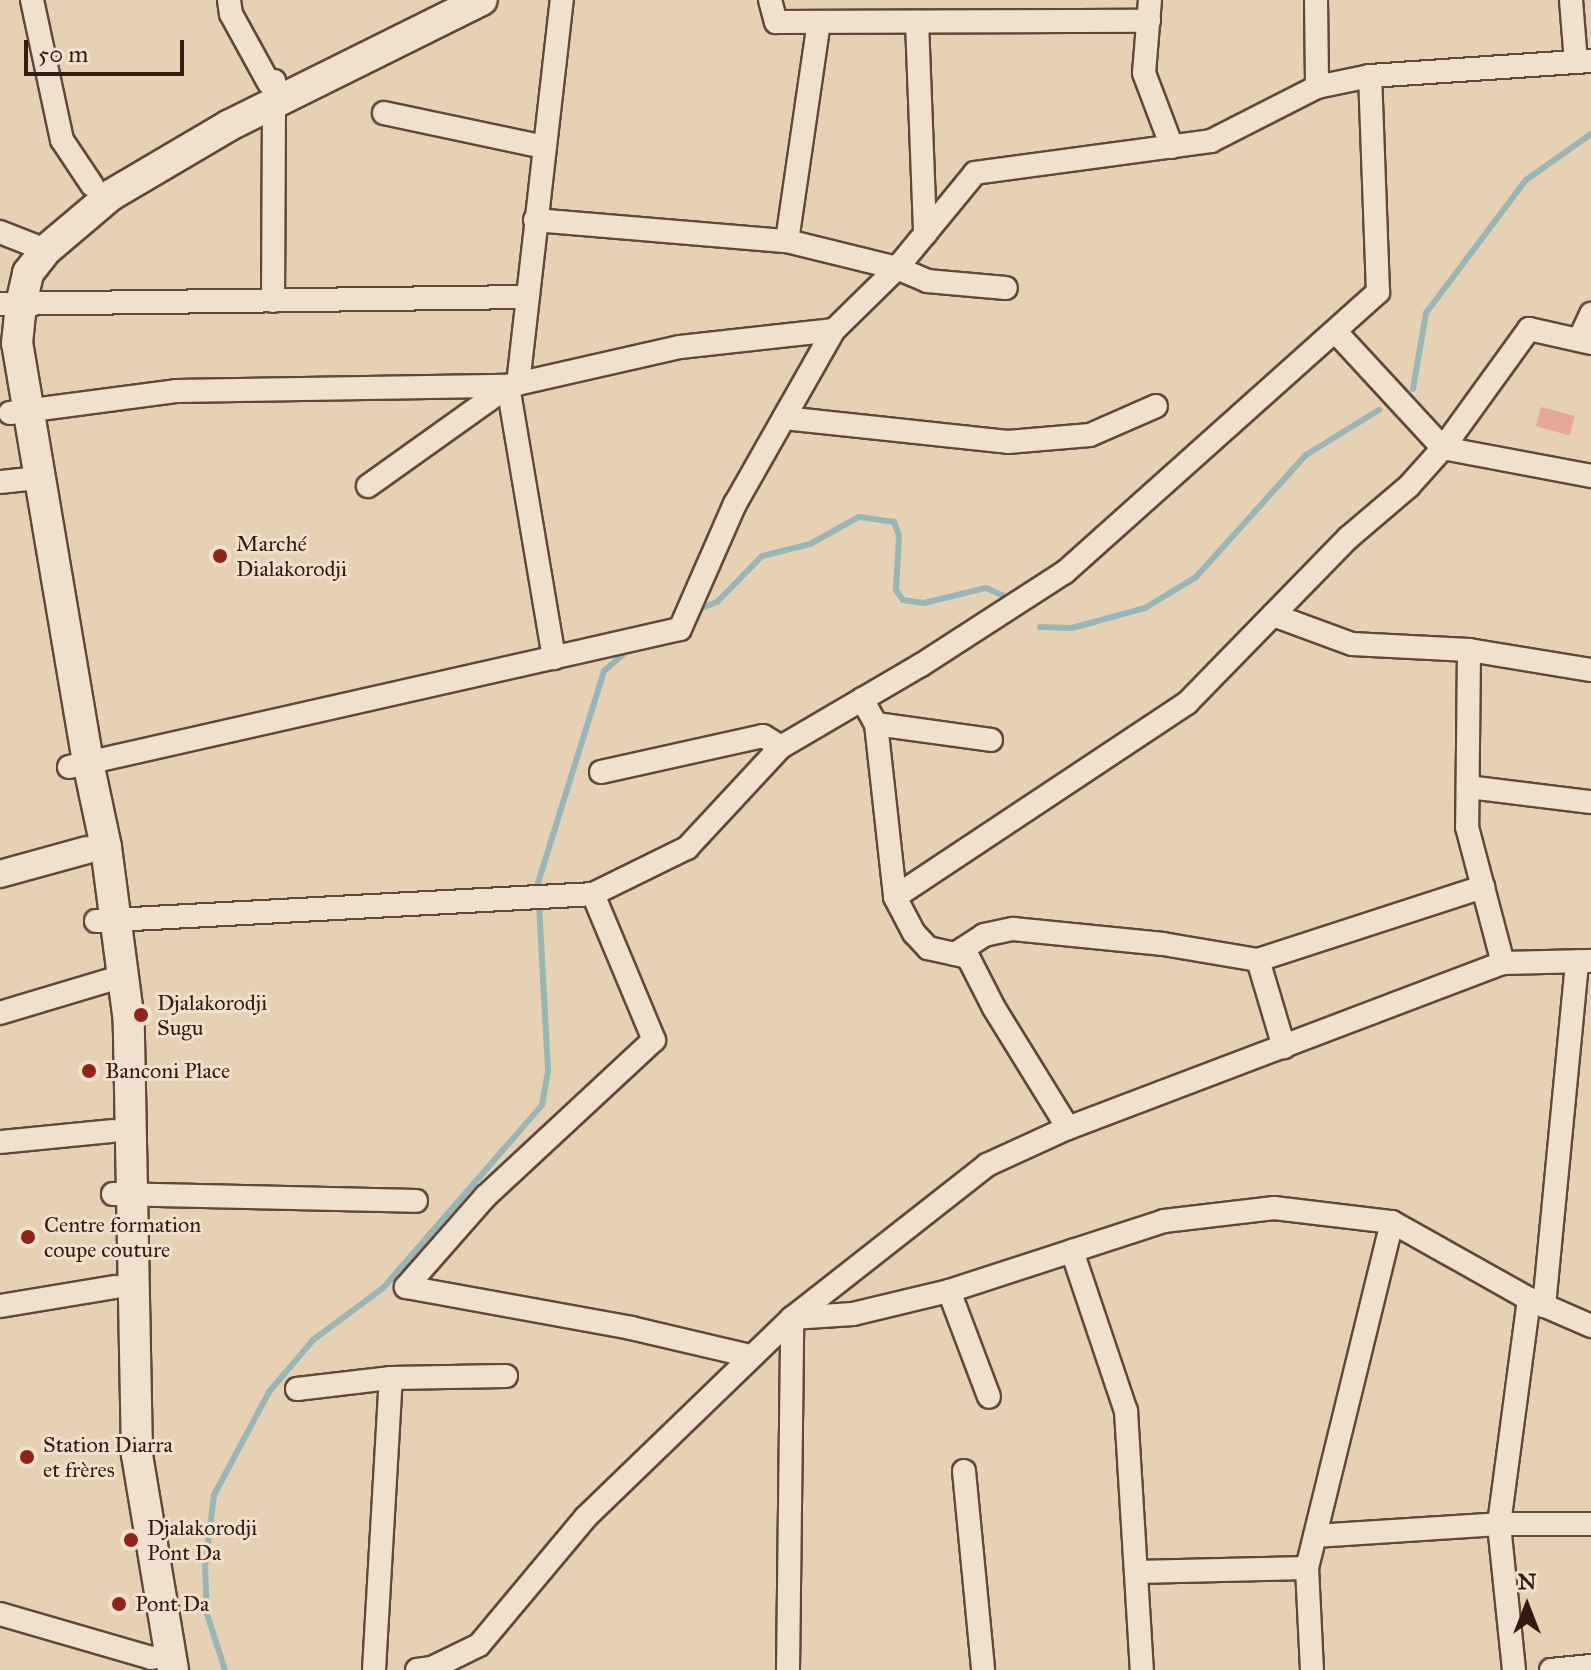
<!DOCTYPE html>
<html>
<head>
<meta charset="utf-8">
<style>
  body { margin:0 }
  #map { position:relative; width:1591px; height:1670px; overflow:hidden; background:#e7d1b4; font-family:"IM FELL Great Primer",serif }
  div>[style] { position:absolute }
  .stream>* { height:6px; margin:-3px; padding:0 3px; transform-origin:3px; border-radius:3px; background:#99b5b6 }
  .building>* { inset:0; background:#e6a898; transform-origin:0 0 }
  .roads { filter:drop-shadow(2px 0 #5f493a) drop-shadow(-2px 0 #5f493a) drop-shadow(0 2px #5f493a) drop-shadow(0 -2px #5f493a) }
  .minor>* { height:22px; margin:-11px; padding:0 11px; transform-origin:11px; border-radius:11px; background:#efe1ce }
  .tertiary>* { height:26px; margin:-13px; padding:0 13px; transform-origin:13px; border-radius:13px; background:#efe1ce }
  .secondary>* { height:30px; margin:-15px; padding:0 15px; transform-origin:15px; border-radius:15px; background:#efe1ce }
  .dots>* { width:22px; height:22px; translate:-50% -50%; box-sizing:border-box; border:4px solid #efe1ce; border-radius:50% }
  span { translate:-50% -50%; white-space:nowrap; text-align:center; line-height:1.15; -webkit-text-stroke:6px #efe1ce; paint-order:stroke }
  .poi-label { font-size:22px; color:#321c12 }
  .left { translate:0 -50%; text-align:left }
  .north { position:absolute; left:1487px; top:1566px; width:80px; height:80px; -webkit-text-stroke:6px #efe1ce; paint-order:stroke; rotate:0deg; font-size:22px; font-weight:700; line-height:32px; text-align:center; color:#321c12 }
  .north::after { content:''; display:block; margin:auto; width:28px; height:36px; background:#321c12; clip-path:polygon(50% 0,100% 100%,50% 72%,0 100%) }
  .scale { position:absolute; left:24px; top:40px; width:160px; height:36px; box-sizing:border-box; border:4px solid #321c12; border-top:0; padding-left:10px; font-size:24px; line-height:28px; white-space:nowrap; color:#321c12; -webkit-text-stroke:6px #efe1ce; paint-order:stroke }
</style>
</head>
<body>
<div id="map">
  <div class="stream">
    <i style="left:1413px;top:389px;width:77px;rotate:-80.3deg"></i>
    <i style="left:1426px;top:313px;width:166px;rotate:-53.1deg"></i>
    <i style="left:1526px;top:180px;width:80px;rotate:-35.3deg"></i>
    <i style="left:697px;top:610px;width:22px;rotate:-22deg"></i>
    <i style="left:717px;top:602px;width:64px;rotate:-45.6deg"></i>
    <i style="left:762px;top:556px;width:49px;rotate:-14deg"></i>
    <i style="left:810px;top:544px;width:56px;rotate:-28.9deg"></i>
    <i style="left:859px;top:517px;width:35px;rotate:8deg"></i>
    <i style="left:894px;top:522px;width:15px;rotate:70deg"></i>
    <i style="left:899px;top:536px;width:54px;rotate:93.2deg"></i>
    <i style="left:896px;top:590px;width:12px;rotate:55deg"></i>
    <i style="left:903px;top:600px;width:21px;rotate:8deg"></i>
    <i style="left:924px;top:603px;width:64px;rotate:-13.6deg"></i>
    <i style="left:986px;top:588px;width:20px;rotate:24deg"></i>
    <i style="left:1040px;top:627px;width:32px;rotate:2deg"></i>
    <i style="left:1072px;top:628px;width:76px;rotate:-15.3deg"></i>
    <i style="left:1145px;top:608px;width:60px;rotate:-31.3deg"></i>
    <i style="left:1196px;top:577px;width:164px;rotate:-48deg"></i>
    <i style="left:1306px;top:455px;width:86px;rotate:-31.7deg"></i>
    <i style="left:225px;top:1670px;width:59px;rotate:-107.8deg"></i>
    <i style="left:207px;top:1614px;width:47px;rotate:-92.4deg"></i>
    <i style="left:205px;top:1567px;width:73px;rotate:-82.9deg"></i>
    <i style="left:214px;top:1495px;width:117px;rotate:-61.9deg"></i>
    <i style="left:269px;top:1392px;width:68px;rotate:-49.8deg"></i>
    <i style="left:313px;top:1340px;width:87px;rotate:-36.6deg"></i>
    <i style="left:383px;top:1288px;width:242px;rotate:-49deg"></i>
    <i style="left:542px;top:1105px;width:36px;rotate:-80deg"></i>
    <i style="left:548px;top:1070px;width:187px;rotate:-93.1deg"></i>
    <i style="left:538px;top:883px;width:222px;rotate:-72.7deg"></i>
    <i style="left:604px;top:671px;width:33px;rotate:-41deg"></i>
  </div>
  <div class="building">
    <i style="left:1541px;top:407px;width:35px;height:20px;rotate:15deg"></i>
  </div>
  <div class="roads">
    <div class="minor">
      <i style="left:32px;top:0;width:143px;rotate:77.9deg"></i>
      <i style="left:62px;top:140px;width:54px;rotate:56.3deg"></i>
      <i style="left:229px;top:0;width:14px;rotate:82deg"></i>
      <i style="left:231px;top:14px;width:79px;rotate:61.2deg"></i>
      <i style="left:770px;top:0;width:23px;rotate:75deg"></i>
      <i style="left:776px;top:22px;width:373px;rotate:-0.2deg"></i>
      <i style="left:1150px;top:0;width:73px;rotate:94.7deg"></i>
      <i style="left:1144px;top:73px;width:79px;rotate:69.3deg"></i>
      <i style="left:1316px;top:0;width:87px;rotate:89.3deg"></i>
      <i style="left:1571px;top:0;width:62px;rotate:85.4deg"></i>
      <i style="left:917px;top:22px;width:212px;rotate:87.8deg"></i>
      <i style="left:384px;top:113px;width:164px;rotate:12deg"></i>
      <i style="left:535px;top:220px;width:253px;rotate:4.8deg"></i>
      <i style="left:787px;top:241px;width:113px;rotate:13.8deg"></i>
      <i style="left:897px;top:268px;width:33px;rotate:23deg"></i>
      <i style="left:927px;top:281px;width:79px;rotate:5.1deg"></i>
      <i style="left:0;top:232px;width:49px;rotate:21.4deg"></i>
      <i style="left:787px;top:241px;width:221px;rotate:-81.7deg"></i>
      <i style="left:273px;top:301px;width:220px;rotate:-89.7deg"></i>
      <i style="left:0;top:304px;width:527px;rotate:-0.76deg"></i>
      <i style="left:1335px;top:331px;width:159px;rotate:47.3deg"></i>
      <i style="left:1443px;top:448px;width:151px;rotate:10.7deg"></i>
      <i style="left:1579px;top:340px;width:29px;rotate:-65deg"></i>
      <i style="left:518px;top:384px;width:387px;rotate:-83.5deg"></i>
      <i style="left:508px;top:386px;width:276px;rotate:80.4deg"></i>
      <i style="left:10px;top:413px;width:167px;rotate:-7.5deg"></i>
      <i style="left:176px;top:391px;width:332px;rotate:-0.9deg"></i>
      <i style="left:508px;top:386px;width:176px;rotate:-12.8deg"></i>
      <i style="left:680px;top:347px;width:155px;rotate:-6.3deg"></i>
      <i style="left:784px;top:418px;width:225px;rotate:6.1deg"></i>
      <i style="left:1008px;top:442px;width:82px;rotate:-4.9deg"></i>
      <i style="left:1090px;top:435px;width:72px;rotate:-23.7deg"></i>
      <i style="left:0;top:482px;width:39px;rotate:-6deg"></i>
      <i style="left:368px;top:486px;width:172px;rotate:-35.5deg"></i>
      <i style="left:1273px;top:615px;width:84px;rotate:20.2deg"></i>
      <i style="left:1352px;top:644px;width:117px;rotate:2.9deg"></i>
      <i style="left:1469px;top:650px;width:124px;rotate:9.3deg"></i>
      <i style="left:1469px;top:650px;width:177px;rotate:90.6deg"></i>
      <i style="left:1467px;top:827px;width:141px;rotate:75.2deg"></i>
      <i style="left:862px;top:699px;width:29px;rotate:61deg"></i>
      <i style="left:876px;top:724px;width:174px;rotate:83.7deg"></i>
      <i style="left:895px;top:897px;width:41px;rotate:62.2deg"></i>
      <i style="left:914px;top:933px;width:21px;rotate:47deg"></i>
      <i style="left:928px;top:948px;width:41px;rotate:12.7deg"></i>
      <i style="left:968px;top:957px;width:57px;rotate:63deg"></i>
      <i style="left:994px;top:1008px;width:141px;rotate:58.3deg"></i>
      <i style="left:876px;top:724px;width:116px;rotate:7.9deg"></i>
      <i style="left:69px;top:767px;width:626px;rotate:-12.73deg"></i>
      <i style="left:680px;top:629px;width:137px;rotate:-66.3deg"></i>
      <i style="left:735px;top:504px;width:200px;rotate:-60.4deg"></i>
      <i style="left:834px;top:330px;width:88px;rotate:-44.5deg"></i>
      <i style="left:897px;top:268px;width:123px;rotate:-50.6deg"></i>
      <i style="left:975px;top:173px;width:238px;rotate:-7.7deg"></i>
      <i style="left:1211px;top:141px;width:119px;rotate:-27deg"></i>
      <i style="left:1317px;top:87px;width:54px;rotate:-11.7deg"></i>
      <i style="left:1370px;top:76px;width:222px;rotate:-3.9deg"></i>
      <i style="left:601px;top:772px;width:166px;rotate:-12.5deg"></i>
      <i style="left:763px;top:736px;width:21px;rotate:31deg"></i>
      <i style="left:1468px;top:787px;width:124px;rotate:7deg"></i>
      <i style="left:895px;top:897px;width:351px;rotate:-33.6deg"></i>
      <i style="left:1187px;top:703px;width:231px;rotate:-45.7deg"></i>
      <i style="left:1348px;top:538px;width:80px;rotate:-40.4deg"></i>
      <i style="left:1409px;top:486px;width:51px;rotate:-48.2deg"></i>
      <i style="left:1443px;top:448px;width:147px;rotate:-54.1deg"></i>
      <i style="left:1529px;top:329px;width:64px;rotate:12.7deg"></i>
      <i style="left:96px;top:921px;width:498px;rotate:-3.1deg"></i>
      <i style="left:593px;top:894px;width:105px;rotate:-26.1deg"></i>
      <i style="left:687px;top:848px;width:138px;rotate:-47.1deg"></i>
      <i style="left:781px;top:747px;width:162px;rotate:-30.4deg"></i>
      <i style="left:921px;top:665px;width:171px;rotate:-32.9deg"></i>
      <i style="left:1065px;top:572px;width:420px;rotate:-41.8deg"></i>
      <i style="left:1378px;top:292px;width:216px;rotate:-92.1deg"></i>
      <i style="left:955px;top:954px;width:35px;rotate:-33deg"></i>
      <i style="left:984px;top:935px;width:30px;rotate:-12deg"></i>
      <i style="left:1013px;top:929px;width:151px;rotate:5.7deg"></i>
      <i style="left:1163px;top:944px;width:96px;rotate:9.6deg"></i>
      <i style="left:1258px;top:960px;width:237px;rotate:-18deg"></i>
      <i style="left:1258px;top:960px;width:91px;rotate:73.4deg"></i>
      <i style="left:0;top:1013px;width:128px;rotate:-16.7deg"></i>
      <i style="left:0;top:1142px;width:113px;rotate:-5.6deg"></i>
      <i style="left:113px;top:1194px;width:303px;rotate:1.3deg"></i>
      <i style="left:1072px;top:1251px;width:169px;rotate:71.4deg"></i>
      <i style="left:1126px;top:1411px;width:259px;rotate:86.5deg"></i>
      <i style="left:406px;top:1287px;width:121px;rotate:-48.7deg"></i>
      <i style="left:486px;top:1196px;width:229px;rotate:-42.9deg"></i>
      <i style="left:654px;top:1040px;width:158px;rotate:-112.7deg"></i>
      <i style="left:406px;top:1287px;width:229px;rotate:10.3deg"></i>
      <i style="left:631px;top:1328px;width:122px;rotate:13.2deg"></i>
      <i style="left:949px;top:1291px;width:113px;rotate:69.3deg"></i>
      <i style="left:0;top:1306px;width:117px;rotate:-9.4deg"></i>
      <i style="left:1544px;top:1306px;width:346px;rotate:-84.5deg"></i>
      <i style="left:297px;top:1389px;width:95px;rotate:-6.7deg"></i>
      <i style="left:391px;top:1378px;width:115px;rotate:-1deg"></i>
      <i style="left:964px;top:1471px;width:200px;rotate:84.5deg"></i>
      <i style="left:1315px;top:1536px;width:184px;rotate:-3.7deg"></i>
      <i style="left:1499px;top:1524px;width:92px"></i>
      <i style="left:1136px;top:1572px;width:171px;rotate:-1.3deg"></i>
      <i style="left:0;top:1614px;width:157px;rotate:16.2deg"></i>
      <i style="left:151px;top:1658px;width:19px;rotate:-9deg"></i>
      <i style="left:374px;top:1670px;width:292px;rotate:-86.7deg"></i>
      <i style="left:417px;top:1670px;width:15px;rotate:-8deg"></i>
      <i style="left:432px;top:1668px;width:52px;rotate:-26.1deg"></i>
      <i style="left:479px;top:1645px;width:167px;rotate:-50.1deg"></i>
      <i style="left:586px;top:1517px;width:286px;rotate:-44deg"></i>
      <i style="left:792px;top:1318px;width:61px;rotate:-3.8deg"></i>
      <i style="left:853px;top:1314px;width:99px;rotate:-13.5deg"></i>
      <i style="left:949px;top:1291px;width:226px;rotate:-18deg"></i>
      <i style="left:1164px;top:1221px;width:111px;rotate:-6.7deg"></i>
      <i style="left:1274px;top:1208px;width:119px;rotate:6.8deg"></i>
      <i style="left:1392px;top:1222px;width:157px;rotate:29.3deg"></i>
      <i style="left:1529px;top:1299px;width:68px;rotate:23.5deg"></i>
      <i style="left:788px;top:1670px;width:352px;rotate:-89.3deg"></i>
      <i style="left:792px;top:1318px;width:248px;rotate:-38.1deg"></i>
      <i style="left:987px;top:1165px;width:89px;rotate:-24.6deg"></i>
      <i style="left:1068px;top:1128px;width:465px;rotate:-20.8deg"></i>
      <i style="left:1503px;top:963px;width:88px;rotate:-1.3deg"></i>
      <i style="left:1312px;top:1670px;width:102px;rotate:-92.8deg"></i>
      <i style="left:1307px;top:1568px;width:356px;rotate:-76.2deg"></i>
      <i style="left:1514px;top:1670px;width:147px;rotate:-95.9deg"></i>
      <i style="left:1499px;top:1524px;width:227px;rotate:-82.4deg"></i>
      <i style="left:1551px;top:1670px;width:40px;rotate:-5.7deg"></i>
    </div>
    <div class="tertiary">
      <i style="left:0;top:874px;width:90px;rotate:-15.4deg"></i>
    </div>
    <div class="secondary">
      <i style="left:173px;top:1670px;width:219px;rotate:-99.5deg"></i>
      <i style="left:137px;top:1454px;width:432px;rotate:-91.1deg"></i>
      <i style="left:129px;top:1022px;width:177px;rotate:-97.5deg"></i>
      <i style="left:106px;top:847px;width:87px;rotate:-102deg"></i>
      <i style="left:88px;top:762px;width:425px;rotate:-99.6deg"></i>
      <i style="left:17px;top:343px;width:39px;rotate:-84deg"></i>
      <i style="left:21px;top:304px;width:32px;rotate:-77deg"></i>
      <i style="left:28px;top:273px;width:29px;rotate:-52deg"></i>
      <i style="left:46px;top:250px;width:85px;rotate:-40.2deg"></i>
      <i style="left:111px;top:195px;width:138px;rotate:-30.5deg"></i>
      <i style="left:230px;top:125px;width:281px;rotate:-26.4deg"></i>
    </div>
  </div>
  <div class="dots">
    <i style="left:220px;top:556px;background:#8f2418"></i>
    <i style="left:141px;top:1015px;background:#8f2418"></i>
    <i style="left:89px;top:1071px;background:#8f2418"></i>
    <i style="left:28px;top:1237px;background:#8f2418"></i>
    <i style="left:27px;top:1457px;background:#8f2418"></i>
    <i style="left:131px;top:1540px;background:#8f2418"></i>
    <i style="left:119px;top:1604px;background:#8f2418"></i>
  </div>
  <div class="poi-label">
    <span class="left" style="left:236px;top:556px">Marché<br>Dialakorodji</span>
    <span class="left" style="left:157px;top:1015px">Djalakorodji<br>Sugu</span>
    <span class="left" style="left:105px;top:1071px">Banconi Place</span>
    <span class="left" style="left:44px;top:1237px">Centre formation<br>coupe couture</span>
    <span class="left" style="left:43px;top:1457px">Station Diarra<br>et frères</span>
    <span class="left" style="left:147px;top:1540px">Djalakorodji<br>Pont Da</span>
    <span class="left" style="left:135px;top:1604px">Pont Da</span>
  </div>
  <div class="north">N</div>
  <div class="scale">50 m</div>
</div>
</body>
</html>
